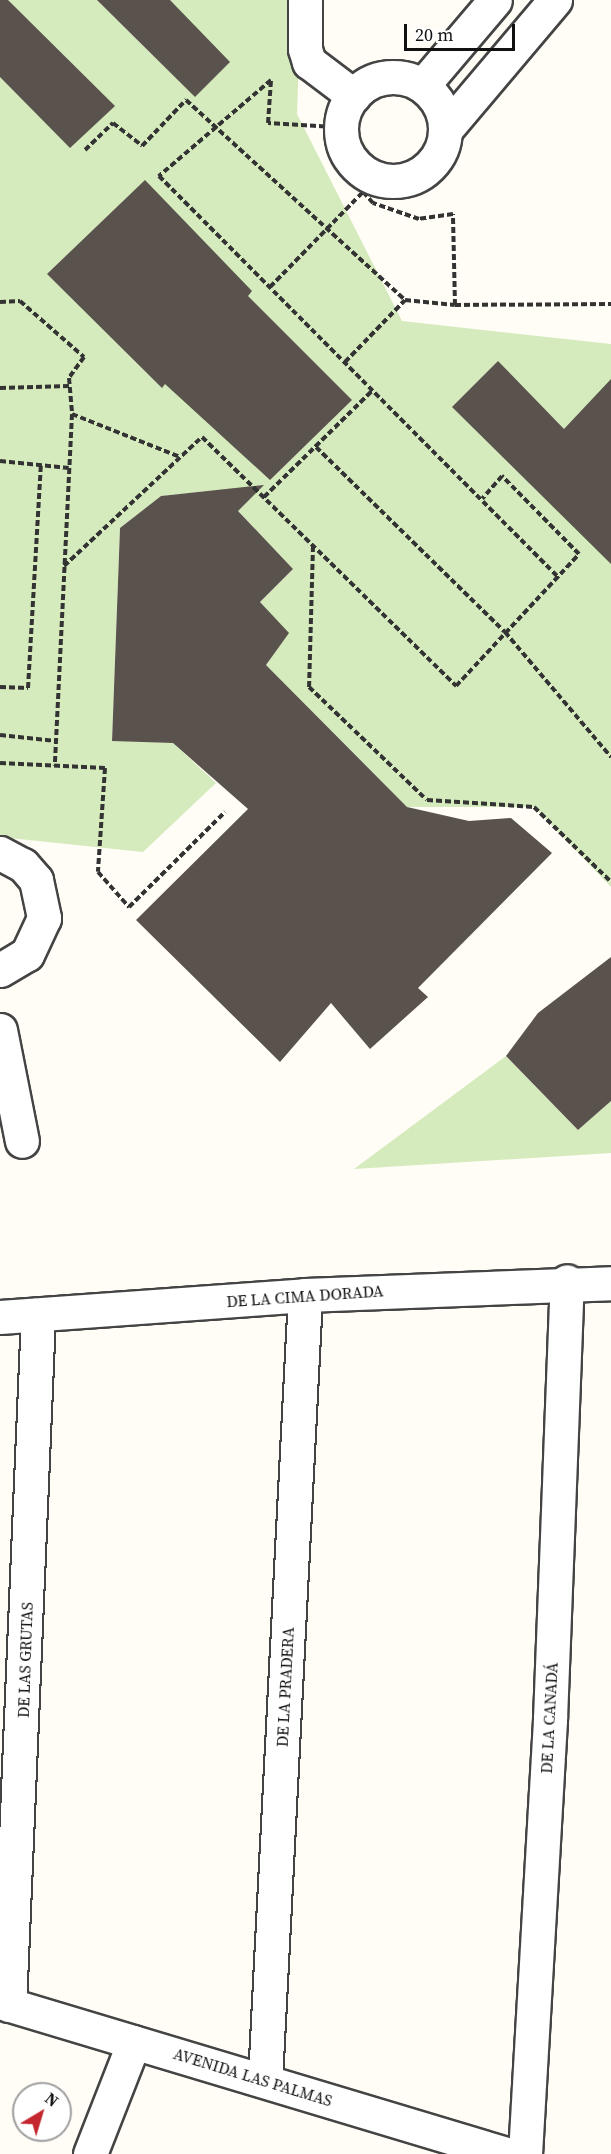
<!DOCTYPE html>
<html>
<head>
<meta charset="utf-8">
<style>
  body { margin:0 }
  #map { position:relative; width:611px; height:2154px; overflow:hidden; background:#fffdf5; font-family:"Source Serif 4",serif }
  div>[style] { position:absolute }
  .green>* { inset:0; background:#d5ebbd }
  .building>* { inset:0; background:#5a524d }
  .path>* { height:4px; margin-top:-2px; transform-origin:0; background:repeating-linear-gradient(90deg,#333 0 6px,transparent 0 9px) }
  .roads { filter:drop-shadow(2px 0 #444) drop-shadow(-2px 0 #444) drop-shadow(0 2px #444) drop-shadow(0 -2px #444) }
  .minor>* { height:33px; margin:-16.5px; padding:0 16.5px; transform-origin:16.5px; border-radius:16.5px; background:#fff }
  .minor>.ring { margin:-16.5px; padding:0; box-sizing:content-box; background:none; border:33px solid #fff; border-radius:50% }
  span { translate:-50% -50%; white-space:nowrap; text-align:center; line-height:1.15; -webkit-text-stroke:6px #fff; paint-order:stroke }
  .street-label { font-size:16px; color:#111 }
  .north { position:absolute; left:12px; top:2082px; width:60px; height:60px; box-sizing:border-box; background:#fff; border:2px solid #a0a0a0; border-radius:50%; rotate:38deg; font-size:16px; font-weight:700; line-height:24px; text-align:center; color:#111 }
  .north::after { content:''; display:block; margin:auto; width:21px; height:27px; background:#c4262e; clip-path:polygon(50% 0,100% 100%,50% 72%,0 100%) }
  .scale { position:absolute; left:404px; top:24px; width:111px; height:27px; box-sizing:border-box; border:3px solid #111; border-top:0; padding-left:8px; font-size:18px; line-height:21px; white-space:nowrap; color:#111; -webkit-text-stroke:4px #fff; paint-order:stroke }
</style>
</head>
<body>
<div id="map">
  <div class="green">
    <i style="clip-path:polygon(0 0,301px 0,297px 114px,402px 321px,611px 344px,611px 887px,534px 807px,407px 807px,266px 665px,288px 633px,260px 602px,293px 569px,218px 490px,161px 496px,120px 528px,112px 740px,173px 743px,216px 783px,143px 852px,0 837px)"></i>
    <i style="clip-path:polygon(506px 1056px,578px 1130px,611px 1101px,611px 1153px,354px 1169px)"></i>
  </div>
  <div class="building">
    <i style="clip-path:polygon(0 0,8px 0,115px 106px,70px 148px,0 77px)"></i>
    <i style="clip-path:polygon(97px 0,170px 0,230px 62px,195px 97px)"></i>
    <i style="clip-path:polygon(145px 180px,252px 291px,248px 296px,352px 400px,270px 480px,165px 384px,162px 388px,47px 274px)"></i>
    <i style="clip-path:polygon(498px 361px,564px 429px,611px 379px,611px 564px,452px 407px)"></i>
    <i style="clip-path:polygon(264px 485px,238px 511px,293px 569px,260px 602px,289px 633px,266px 665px,407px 807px,469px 821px,511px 818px,552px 853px,418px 988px,428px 997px,370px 1049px,331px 1003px,280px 1062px,136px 920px,248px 809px,173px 743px,112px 741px,120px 528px,161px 496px)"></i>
    <i style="clip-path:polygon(611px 957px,611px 1101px,578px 1130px,506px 1056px,538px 1013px)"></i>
  </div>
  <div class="path">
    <i style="left:85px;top:150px;width:39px;rotate:-44deg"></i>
    <i style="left:113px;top:123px;width:37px;rotate:38deg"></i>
    <i style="left:142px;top:146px;width:64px;rotate:-46.3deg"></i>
    <i style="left:186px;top:100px;width:297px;rotate:42.4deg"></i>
    <i style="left:270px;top:287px;width:133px;rotate:-45.6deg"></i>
    <i style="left:0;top:302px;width:20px;rotate:-3deg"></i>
    <i style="left:20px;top:301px;width:85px;rotate:41.2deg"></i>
    <i style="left:84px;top:357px;width:26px;rotate:126deg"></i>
    <i style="left:69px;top:378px;width:36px;rotate:85deg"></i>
    <i style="left:72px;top:414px;width:352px;rotate:92.8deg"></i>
    <i style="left:455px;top:305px;width:156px;rotate:-0.4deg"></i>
    <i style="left:345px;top:362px;width:86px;rotate:-45.9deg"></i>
    <i style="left:405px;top:300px;width:50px;rotate:5.7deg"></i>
    <i style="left:455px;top:305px;width:91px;rotate:-91.3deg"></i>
    <i style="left:453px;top:214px;width:34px;rotate:172deg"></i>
    <i style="left:419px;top:219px;width:49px;rotate:-160.8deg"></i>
    <i style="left:373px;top:203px;width:50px;rotate:-131.7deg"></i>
    <i style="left:340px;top:166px;width:39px;rotate:-99deg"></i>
    <i style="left:334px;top:127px;width:66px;rotate:-176.5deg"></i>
    <i style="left:268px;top:123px;width:43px;rotate:-86deg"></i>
    <i style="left:271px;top:80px;width:148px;rotate:139.4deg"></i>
    <i style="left:159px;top:176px;width:564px;rotate:45.14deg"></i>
    <i style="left:0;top:388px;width:69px;rotate:-1.7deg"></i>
    <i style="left:72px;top:414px;width:116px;rotate:21.7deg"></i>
    <i style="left:316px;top:447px;width:264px;rotate:44.4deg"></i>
    <i style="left:505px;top:632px;width:164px;rotate:49.7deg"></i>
    <i style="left:0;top:461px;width:69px;rotate:5.8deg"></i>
    <i style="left:264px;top:497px;width:153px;rotate:-44.5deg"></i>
    <i style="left:313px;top:546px;width:141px;rotate:91.6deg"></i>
    <i style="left:309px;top:687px;width:163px;rotate:43.8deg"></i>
    <i style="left:427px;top:800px;width:107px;rotate:3.7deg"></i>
    <i style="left:534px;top:807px;width:107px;rotate:44.2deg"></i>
    <i style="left:64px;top:566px;width:189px;rotate:-43.1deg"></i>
    <i style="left:202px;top:437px;width:356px;rotate:44.4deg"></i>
    <i style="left:456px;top:686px;width:180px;rotate:-47deg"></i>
    <i style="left:579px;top:554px;width:110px;rotate:-134.6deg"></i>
    <i style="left:502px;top:476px;width:30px;rotate:131deg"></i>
    <i style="left:0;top:687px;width:28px;rotate:2deg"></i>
    <i style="left:28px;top:688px;width:223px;rotate:-86.7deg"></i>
    <i style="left:0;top:735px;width:56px;rotate:6.1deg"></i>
    <i style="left:0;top:763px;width:105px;rotate:2.7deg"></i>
    <i style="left:105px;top:768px;width:104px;rotate:93.9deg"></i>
    <i style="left:98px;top:872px;width:47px;rotate:48.5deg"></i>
    <i style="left:129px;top:907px;width:135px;rotate:-44.7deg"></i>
  </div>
  <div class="roads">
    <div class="minor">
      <i style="left:305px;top:0;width:49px;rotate:90deg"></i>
      <i style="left:305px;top:49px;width:14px;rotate:73deg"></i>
      <i style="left:309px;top:62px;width:56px;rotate:37.1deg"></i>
      <i class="ring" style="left:341px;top:77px;width:71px;height:71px"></i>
      <i style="left:423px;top:85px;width:111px;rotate:-49.7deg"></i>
      <i style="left:446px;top:129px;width:169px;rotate:-49.8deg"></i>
      <i style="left:0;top:853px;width:26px;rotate:28deg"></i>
      <i style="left:23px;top:865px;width:20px;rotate:49deg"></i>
      <i style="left:36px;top:880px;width:39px;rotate:78deg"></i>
      <i style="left:44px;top:918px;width:40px;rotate:115deg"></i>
      <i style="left:27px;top:954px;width:31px;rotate:149deg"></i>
      <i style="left:0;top:1030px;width:113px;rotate:78.8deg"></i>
      <i style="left:0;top:1317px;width:306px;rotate:-4.1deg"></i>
      <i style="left:305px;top:1295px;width:306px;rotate:-2.2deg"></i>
      <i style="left:0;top:2002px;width:528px;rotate:16.72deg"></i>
      <i style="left:9px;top:2005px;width:691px;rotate:-87.59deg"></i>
      <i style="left:265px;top:2080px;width:786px;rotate:-87.08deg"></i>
      <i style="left:90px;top:2154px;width:120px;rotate:-68.6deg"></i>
      <i style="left:525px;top:2154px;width:436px;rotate:-86.7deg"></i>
      <i style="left:550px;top:1719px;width:438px;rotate:-87.8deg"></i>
    </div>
  </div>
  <div class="street-label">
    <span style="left:305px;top:1296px;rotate:-4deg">DE LA CIMA DORADA</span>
    <span style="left:25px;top:1660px;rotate:-88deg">DE LAS GRUTAS</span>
    <span style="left:285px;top:1687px;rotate:-87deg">DE LA PRADERA</span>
    <span style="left:549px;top:1718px;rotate:-87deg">DE LA CANADÁ</span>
    <span style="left:253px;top:2077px;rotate:17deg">AVENIDA LAS PALMAS</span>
  </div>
  <div class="north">N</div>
  <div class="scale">20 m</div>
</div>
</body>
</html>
